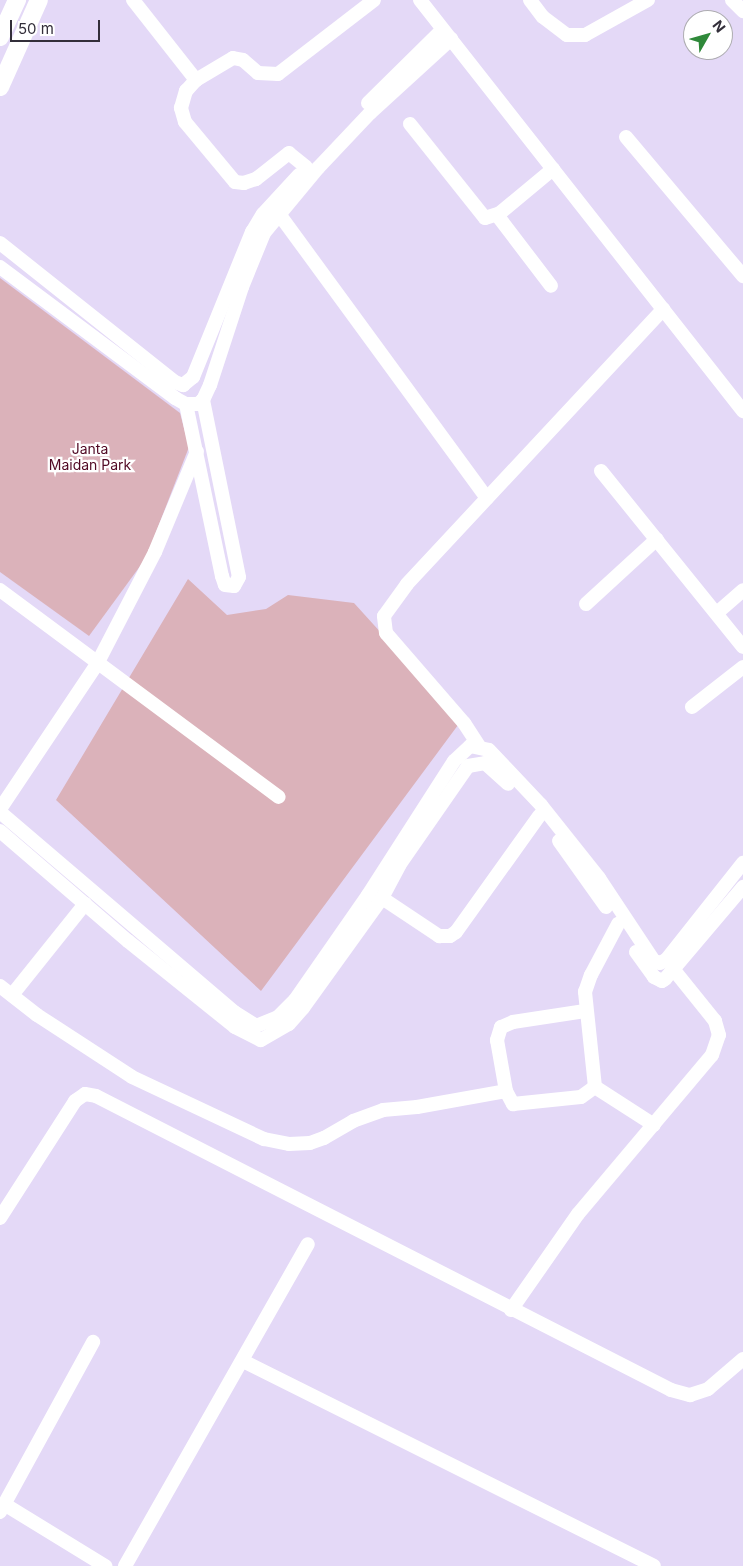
<!DOCTYPE html>
<html>
<head>
<meta charset="utf-8">
<style>
  body { margin:0 }
  #map { position:relative; width:743px; height:1566px; overflow:hidden; background:#e4d9f7; font-family:Inter,sans-serif }
  div>[style] { position:absolute }
  .green>* { inset:0; background:#dbb2ba }
  .minor>* { height:14px; margin:-7px; padding:0 7px; transform-origin:7px; border-radius:7px; background:#fff }
  .major>* { height:18px; margin:-9px; padding:0 9px; transform-origin:9px; border-radius:9px; background:#fff }
  span { translate:-50% -50%; white-space:nowrap; text-align:center; line-height:1.15; -webkit-text-stroke:4.5px #fff; paint-order:stroke }
  .park-label { font-size:14px; color:#510924 }
  .north { position:absolute; left:683px; top:10px; width:50px; height:50px; box-sizing:border-box; background:#fff; border:1px solid #adacb0; border-radius:50%; rotate:52deg; font-size:14px; font-weight:700; line-height:20px; text-align:center; color:#332f3a }
  .north::after { content:''; display:block; margin:auto; width:18px; height:22px; background:#2f893a; clip-path:polygon(50% 0,100% 100%,50% 72%,0 100%) }
  .scale { position:absolute; left:10px; top:20px; width:90px; height:22px; box-sizing:border-box; border:2px solid #332f3a; border-top:0; padding-left:6px; font-size:15px; line-height:18px; white-space:nowrap; color:#332f3a; -webkit-text-stroke:4px #fff; paint-order:stroke }
</style>
</head>
<body>
<div id="map">
  <div class="green">
    <i style="clip-path:polygon(0 278px,180px 413px,189px 447px,146px 558px,89px 636px,0 572px)"></i>
    <i style="clip-path:polygon(188px 579px,227px 615px,266px 609px,288px 595px,354px 603px,461px 721px,261px 991px,56px 800px)"></i>
  </div>
  <div class="minor">
    <i style="left:133px;top:0;width:102px;rotate:51.8deg"></i>
    <i style="left:420px;top:0;width:523px;rotate:51.84deg"></i>
    <i style="left:530px;top:0;width:21px;rotate:53deg"></i>
    <i style="left:543px;top:17px;width:30px;rotate:37deg"></i>
    <i style="left:567px;top:35px;width:18px"></i>
    <i style="left:585px;top:35px;width:72px;rotate:-29.1deg"></i>
    <i style="left:732px;top:0;width:16px;rotate:45deg"></i>
    <i style="left:368px;top:103px;width:104px;rotate:-44.6deg"></i>
    <i style="left:410px;top:124px;width:120px;rotate:51.4deg"></i>
    <i style="left:485px;top:218px;width:16px;rotate:-18deg"></i>
    <i style="left:500px;top:213px;width:69px;rotate:-39.7deg"></i>
    <i style="left:626px;top:137px;width:182px;rotate:49.9deg"></i>
    <i style="left:306px;top:167px;width:22px;rotate:-141deg"></i>
    <i style="left:289px;top:153px;width:42px;rotate:141.8deg"></i>
    <i style="left:256px;top:179px;width:13px;rotate:162deg"></i>
    <i style="left:244px;top:183px;width:9px;rotate:-174deg"></i>
    <i style="left:235px;top:182px;width:78px;rotate:-129.8deg"></i>
    <i style="left:185px;top:122px;width:15px;rotate:-106deg"></i>
    <i style="left:181px;top:108px;width:18px;rotate:-74deg"></i>
    <i style="left:186px;top:91px;width:15px;rotate:-48deg"></i>
    <i style="left:196px;top:80px;width:43px;rotate:-30.7deg"></i>
    <i style="left:233px;top:58px;width:10px;rotate:11deg"></i>
    <i style="left:243px;top:60px;width:20px;rotate:41deg"></i>
    <i style="left:258px;top:73px;width:20px;rotate:3deg"></i>
    <i style="left:278px;top:74px;width:121px;rotate:-37.6deg"></i>
    <i style="left:279px;top:214px;width:352px;rotate:53.8deg"></i>
    <i style="left:497px;top:215px;width:89px;rotate:52.7deg"></i>
    <i style="left:0;top:243px;width:223px;rotate:38.5deg"></i>
    <i style="left:175px;top:382px;width:9px;rotate:21deg"></i>
    <i style="left:183px;top:385px;width:13px;rotate:-39deg"></i>
    <i style="left:193px;top:377px;width:157px;rotate:-67.9deg"></i>
    <i style="left:252px;top:232px;width:21px;rotate:-59deg"></i>
    <i style="left:263px;top:214px;width:53px;rotate:-47.3deg"></i>
    <i style="left:0;top:267px;width:219px;rotate:36.8deg"></i>
    <i style="left:175px;top:398px;width:13px;rotate:29deg"></i>
    <i style="left:186px;top:404px;width:12px"></i>
    <i style="left:198px;top:404px;width:6px;rotate:-39deg"></i>
    <i style="left:203px;top:400px;width:17px;rotate:-65deg"></i>
    <i style="left:210px;top:385px;width:103px;rotate:-71.9deg"></i>
    <i style="left:242px;top:287px;width:58px;rotate:-67.8deg"></i>
    <i style="left:264px;top:233px;width:85px;rotate:-50.3deg"></i>
    <i style="left:318px;top:168px;width:76px;rotate:-46.6deg"></i>
    <i style="left:370px;top:113px;width:110px;rotate:-42.4deg"></i>
    <i style="left:186px;top:404px;width:176px;rotate:78.2deg"></i>
    <i style="left:222px;top:576px;width:9px;rotate:72deg"></i>
    <i style="left:225px;top:585px;width:9px;rotate:6deg"></i>
    <i style="left:234px;top:586px;width:10px;rotate:-61deg"></i>
    <i style="left:239px;top:577px;width:181px;rotate:-101.5deg"></i>
    <i style="left:601px;top:471px;width:226px;rotate:51.1deg"></i>
    <i style="left:0;top:590px;width:347px;rotate:36.6deg"></i>
    <i style="left:586px;top:604px;width:96px;rotate:-42.5deg"></i>
    <i style="left:718px;top:612px;width:33px;rotate:-41deg"></i>
    <i style="left:692px;top:707px;width:65px;rotate:-38.1deg"></i>
    <i style="left:479px;top:746px;width:27px;rotate:-123deg"></i>
    <i style="left:464px;top:723px;width:119px;rotate:-130.9deg"></i>
    <i style="left:386px;top:633px;width:17px;rotate:-97deg"></i>
    <i style="left:384px;top:616px;width:39px;rotate:-54deg"></i>
    <i style="left:407px;top:584px;width:376px;rotate:-47deg"></i>
    <i style="left:0;top:809px;width:174px;rotate:-56.2deg"></i>
    <i style="left:97px;top:664px;width:126px;rotate:-62.6deg"></i>
    <i style="left:155px;top:552px;width:109px;rotate:-67.4deg"></i>
    <i style="left:0;top:812px;width:308px;rotate:40.5deg"></i>
    <i style="left:234px;top:1012px;width:26px;rotate:32deg"></i>
    <i style="left:256px;top:1026px;width:24px;rotate:-22deg"></i>
    <i style="left:278px;top:1017px;width:24px;rotate:-45deg"></i>
    <i style="left:295px;top:1000px;width:128px;rotate:-55.2deg"></i>
    <i style="left:368px;top:895px;width:159px;rotate:-57.3deg"></i>
    <i style="left:454px;top:761px;width:22px;rotate:-43deg"></i>
    <i style="left:470px;top:746px;width:19px;rotate:12deg"></i>
    <i style="left:489px;top:750px;width:76px;rotate:46.6deg"></i>
    <i style="left:541px;top:805px;width:93px;rotate:51.5deg"></i>
    <i style="left:599px;top:878px;width:100px;rotate:56.5deg"></i>
    <i style="left:654px;top:961px;width:6px;rotate:18deg"></i>
    <i style="left:660px;top:963px;width:7px;rotate:-27deg"></i>
    <i style="left:666px;top:960px;width:124px;rotate:-51.6deg"></i>
    <i style="left:0;top:831px;width:169px;rotate:40.7deg"></i>
    <i style="left:128px;top:941px;width:137px;rotate:38.8deg"></i>
    <i style="left:235px;top:1027px;width:29px;rotate:27deg"></i>
    <i style="left:261px;top:1040px;width:32px;rotate:-30deg"></i>
    <i style="left:289px;top:1024px;width:21px;rotate:-49deg"></i>
    <i style="left:303px;top:1008px;width:135px;rotate:-54.3deg"></i>
    <i style="left:382px;top:898px;width:38px;rotate:-62deg"></i>
    <i style="left:400px;top:864px;width:119px;rotate:-55.2deg"></i>
    <i style="left:468px;top:766px;width:17px;rotate:-10deg"></i>
    <i style="left:485px;top:763px;width:31px;rotate:42deg"></i>
    <i style="left:559px;top:841px;width:81px;rotate:54.5deg"></i>
    <i style="left:382px;top:898px;width:69px;rotate:33.7deg"></i>
    <i style="left:439px;top:936px;width:11px"></i>
    <i style="left:450px;top:936px;width:7px;rotate:-34deg"></i>
    <i style="left:456px;top:932px;width:143px;rotate:-54.4deg"></i>
    <i style="left:636px;top:952px;width:31px;rotate:54deg"></i>
    <i style="left:654px;top:977px;width:9px;rotate:27deg"></i>
    <i style="left:662px;top:981px;width:4px;rotate:-34deg"></i>
    <i style="left:665px;top:979px;width:121px;rotate:-49.7deg"></i>
    <i style="left:0;top:986px;width:47px;rotate:38.1deg"></i>
    <i style="left:37px;top:1015px;width:113px;rotate:33.1deg"></i>
    <i style="left:132px;top:1077px;width:146px;rotate:25.2deg"></i>
    <i style="left:264px;top:1139px;width:25px;rotate:11deg"></i>
    <i style="left:289px;top:1144px;width:21px;rotate:-3deg"></i>
    <i style="left:310px;top:1143px;width:15px;rotate:-20deg"></i>
    <i style="left:324px;top:1138px;width:34px;rotate:-30deg"></i>
    <i style="left:353px;top:1121px;width:32px;rotate:-20deg"></i>
    <i style="left:383px;top:1110px;width:34px;rotate:-5deg"></i>
    <i style="left:417px;top:1107px;width:90px;rotate:-10.2deg"></i>
    <i style="left:12px;top:995px;width:117px;rotate:-51.3deg"></i>
    <i style="left:585px;top:1011px;width:73px;rotate:171.3deg"></i>
    <i style="left:513px;top:1022px;width:13px;rotate:157deg"></i>
    <i style="left:501px;top:1027px;width:14px;rotate:107deg"></i>
    <i style="left:497px;top:1040px;width:52px;rotate:80deg"></i>
    <i style="left:506px;top:1091px;width:15px;rotate:62deg"></i>
    <i style="left:513px;top:1104px;width:68px;rotate:-5.9deg"></i>
    <i style="left:581px;top:1097px;width:17px;rotate:-36deg"></i>
    <i style="left:595px;top:1087px;width:96px;rotate:-96deg"></i>
    <i style="left:585px;top:992px;width:18px;rotate:-71deg"></i>
    <i style="left:591px;top:975px;width:58px;rotate:-62.1deg"></i>
    <i style="left:595px;top:1087px;width:70px;rotate:32.8deg"></i>
    <i style="left:0;top:1218px;width:139px;rotate:-57.3deg"></i>
    <i style="left:75px;top:1101px;width:12px;rotate:-35deg"></i>
    <i style="left:85px;top:1094px;width:11px;rotate:10deg"></i>
    <i style="left:96px;top:1096px;width:646px;rotate:27.08deg"></i>
    <i style="left:671px;top:1390px;width:20px;rotate:15deg"></i>
    <i style="left:690px;top:1395px;width:19px;rotate:-18deg"></i>
    <i style="left:708px;top:1389px;width:46px;rotate:-40.6deg"></i>
    <i style="left:511px;top:1310px;width:117px;rotate:-55.1deg"></i>
    <i style="left:578px;top:1214px;width:208px;rotate:-49.9deg"></i>
    <i style="left:712px;top:1055px;width:21px;rotate:-71deg"></i>
    <i style="left:719px;top:1035px;width:15px;rotate:-106deg"></i>
    <i style="left:715px;top:1021px;width:65px;rotate:-128.8deg"></i>
    <i style="left:243px;top:1361px;width:459px;rotate:26.5deg"></i>
    <i style="left:4px;top:1504px;width:119px;rotate:31.5deg"></i>
    <i style="left:0;top:1512px;width:194px;rotate:-61.3deg"></i>
    <i style="left:125px;top:1566px;width:370px;rotate:-60.4deg"></i>
  </div>
  <div class="major">
    <i style="left:0;top:37px;width:41px;rotate:-65.3deg"></i>
    <i style="left:0;top:87px;width:95px;rotate:-65.9deg"></i>
  </div>
  <div class="park-label">
    <span style="left:90px;top:457px">Janta<br>Maidan Park</span>
  </div>
  <div class="north">N</div>
  <div class="scale">50 m</div>
</div>
</body>
</html>
